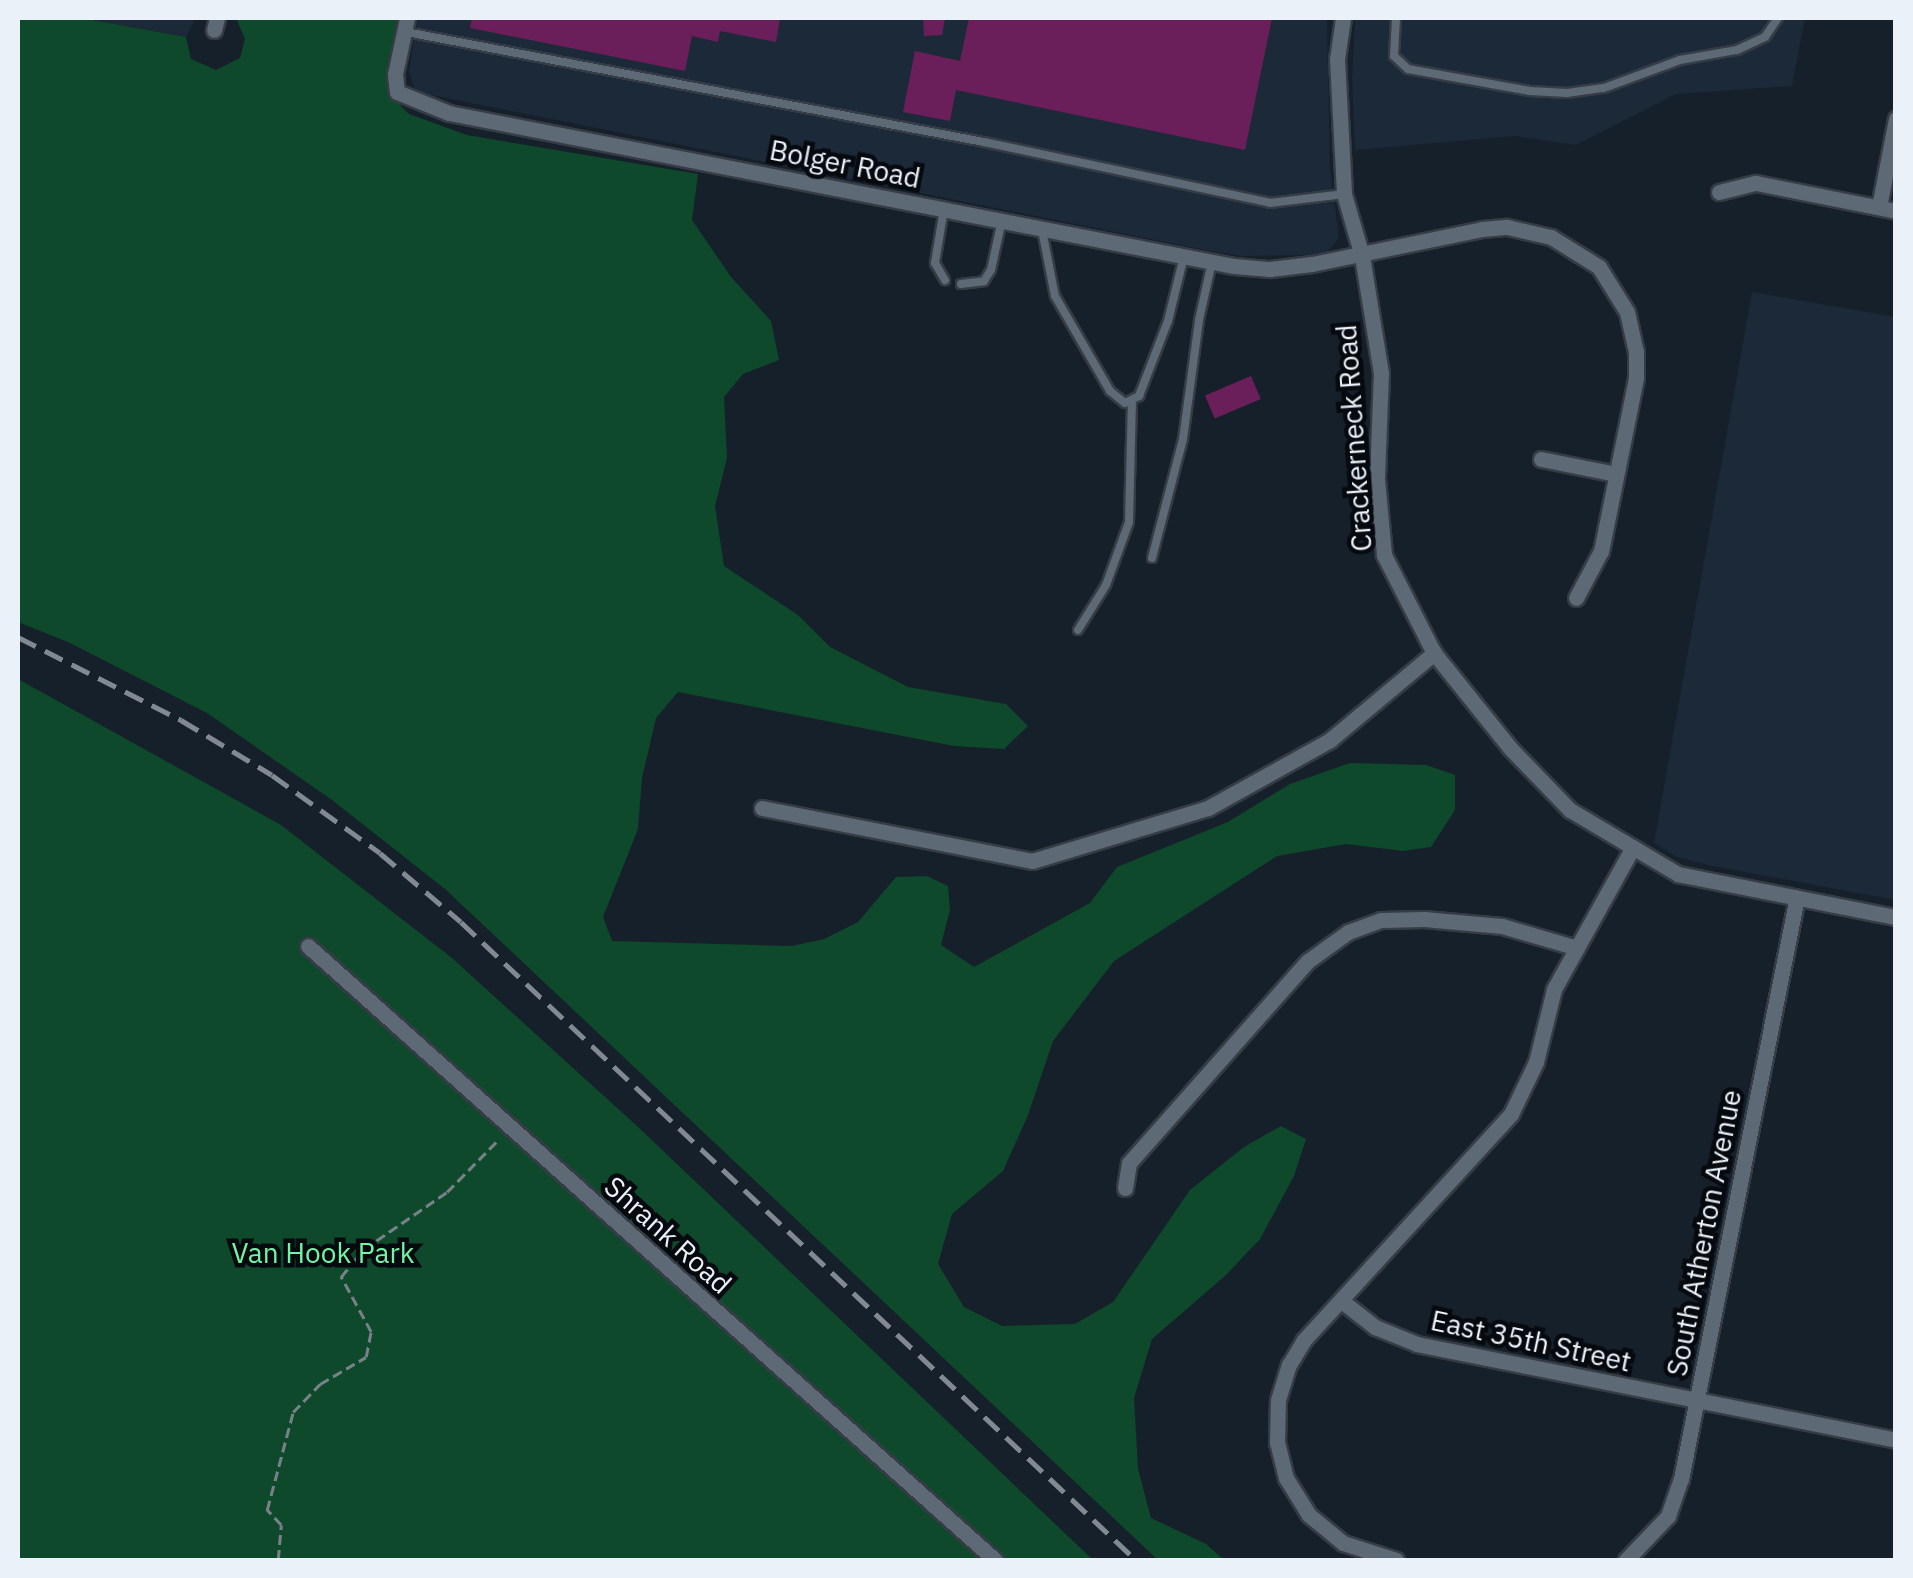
<!DOCTYPE html>
<html>
<head>
<meta charset="utf-8">
<style>
  body { margin:0 }
  #map { position:relative; width:1913px; height:1578px; overflow:hidden; background:#16202a; font-family:"IBM Plex Sans",sans-serif }
  div>[style] { position:absolute }
  .built>* { inset:0; background:#1b2938 }
  .green>* { inset:0; background:#0d492a }
  .building>* { inset:0; background:#6b1f5a; transform-origin:0 0 }
  .path>* { height:2.5px; margin-top:-1.25px; transform-origin:0; background:repeating-linear-gradient(90deg,#788189 0 10px,transparent 0 15px) }
  .roads { filter:drop-shadow(2px 0 #363c45) drop-shadow(-2px 0 #363c45) drop-shadow(0 2px #363c45) drop-shadow(0 -2px #363c45) }
  .service>* { height:8px; margin:-4px; padding:0 4px; transform-origin:4px; border-radius:4px; background:#5e6976 }
  .minor>* { height:15px; margin:-7.5px; padding:0 7.5px; transform-origin:7.5px; border-radius:7.5px; background:#5e6976 }
  .rail>* { height:5px; margin-top:-2.5px; transform-origin:0; background:repeating-linear-gradient(90deg,#818a92 0 20px,transparent 0 30px) }
  span { translate:-50% -50%; white-space:nowrap; text-align:center; line-height:1.15; -webkit-text-stroke:9px #06090e; paint-order:stroke }
  .street-label { font-size:28px; color:#eaf1f8 }
  .park-label { font-size:28px; color:#72f4a7 }
  .frame { position:absolute; inset:0; border:20px solid #eaf1f8; pointer-events:none }
</style>
</head>
<body>
<div id="map">
  <div class="built">
    <i style="clip-path:polygon(81px 18px,196px 18px,186px 37px)"></i>
    <i style="clip-path:polygon(418px 18px,1327px 18px,1330px 168px,1339px 238px,1328px 251px,1316px 255px,1242px 256px,1210px 251px,422px 93px,414px 88px,409px 70px)"></i>
    <i style="clip-path:polygon(1355px 18px,1805px 18px,1792px 86px,1676px 94px,1576px 145px,1515px 136px,1355px 150px,1352px 79px)"></i>
    <i style="clip-path:polygon(1752px 292px,1895px 317px,1895px 900px,1708px 865px,1677px 857px,1654px 843px)"></i>
  </div>
  <div class="green">
    <i style="clip-path:polygon(18px 18px,81px 18px,186px 37px,191px 59px,216px 70px,240px 58px,245px 39px,236px 18px,398px 18px,388px 93px,409px 114px,467px 135px,698px 174px,692px 220px,731px 277px,771px 321px,779px 360px,743px 374px,724px 397px,727px 458px,715px 506px,724px 566px,798px 615px,830px 647px,908px 687px,1006px 704px,1028px 726px,1004px 749px,954px 746px,678px 692px,656px 718px,642px 778px,638px 829px,603px 917px,612px 941px,792px 946px,824px 939px,858px 922px,896px 877px,927px 876px,948px 886px,950px 910px,941px 945px,974px 967px,1090px 903px,1117px 867px,1228px 822px,1290px 784px,1350px 763px,1426px 765px,1455px 775px,1455px 810px,1431px 847px,1403px 851px,1346px 844px,1277px 856px,1114px 961px,1053px 1041px,1028px 1115px,1003px 1171px,952px 1214px,938px 1264px,964px 1307px,1002px 1326px,1075px 1324px,1113px 1302px,1190px 1190px,1244px 1147px,1281px 1126px,1306px 1139px,1294px 1176px,1260px 1239px,1226px 1275px,1152px 1339px,1134px 1398px,1138px 1469px,1151px 1518px,1206px 1544px,1224px 1560px,1158px 1560px,445px 889px,332px 800px,207px 713px,70px 643px,18px 622px)"></i>
    <i style="clip-path:polygon(18px 679px,281px 825px,452px 958px,637px 1126px,1093px 1560px,18px 1560px)"></i>
  </div>
  <div class="building">
    <i style="clip-path:polygon(472px 18px,780px 18px,776px 42px,720px 31px,718px 42px,692px 36px,685px 71px,470px 28px)"></i>
    <i style="clip-path:polygon(923px 18px,945px 18px,942px 35px,924px 36px)"></i>
    <i style="clip-path:polygon(969px 18px,1272px 18px,1245px 150px,956px 90px,950px 121px,903px 112px,915px 51px,960px 61px)"></i>
    <i style="left:1251px;top:376px;width:25px;height:50px;rotate:67deg"></i>
  </div>
  <div class="path">
    <i style="left:278px;top:1560px;width:35px;rotate:-85deg"></i>
    <i style="left:281px;top:1525px;width:21px;rotate:-133deg"></i>
    <i style="left:267px;top:1510px;width:101px;rotate:-75.1deg"></i>
    <i style="left:293px;top:1412px;width:39px;rotate:-46deg"></i>
    <i style="left:320px;top:1384px;width:53px;rotate:-30.4deg"></i>
    <i style="left:366px;top:1357px;width:25px;rotate:-79deg"></i>
    <i style="left:371px;top:1332px;width:63px;rotate:-118.6deg"></i>
    <i style="left:341px;top:1277px;width:36px;rotate:-51deg"></i>
    <i style="left:364px;top:1249px;width:101px;rotate:-34.5deg"></i>
    <i style="left:447px;top:1192px;width:74px;rotate:-45.5deg"></i>
  </div>
  <div class="roads">
    <div class="service">
      <i style="left:1396px;top:18px;width:38px;rotate:93deg"></i>
      <i style="left:1394px;top:56px;width:19px;rotate:43deg"></i>
      <i style="left:1408px;top:69px;width:124px;rotate:10.2deg"></i>
      <i style="left:1530px;top:91px;width:37px;rotate:3deg"></i>
      <i style="left:1567px;top:93px;width:37px;rotate:-8deg"></i>
      <i style="left:1604px;top:88px;width:81px;rotate:-20.2deg"></i>
      <i style="left:1680px;top:60px;width:58px;rotate:-10deg"></i>
      <i style="left:1737px;top:50px;width:31px;rotate:-25deg"></i>
      <i style="left:1765px;top:37px;width:23px;rotate:-56deg"></i>
      <i style="left:406px;top:32px;width:588px;rotate:10.78deg"></i>
      <i style="left:984px;top:142px;width:292px;rotate:12deg"></i>
      <i style="left:1270px;top:203px;width:75px;rotate:-6.9deg"></i>
      <i style="left:944px;top:209px;width:55px;rotate:99.5deg"></i>
      <i style="left:935px;top:263px;width:20px;rotate:60deg"></i>
      <i style="left:1042px;top:230px;width:67px;rotate:78.9deg"></i>
      <i style="left:1055px;top:296px;width:110px;rotate:59.9deg"></i>
      <i style="left:1110px;top:391px;width:19px;rotate:39deg"></i>
      <i style="left:1125px;top:403px;width:16px;rotate:-27deg"></i>
      <i style="left:1139px;top:396px;width:80px;rotate:-68.9deg"></i>
      <i style="left:1168px;top:321px;width:67px;rotate:-76.2deg"></i>
      <i style="left:961px;top:284px;width:23px;rotate:-7deg"></i>
      <i style="left:984px;top:281px;width:13px;rotate:-58deg"></i>
      <i style="left:991px;top:270px;width:51px;rotate:-77.6deg"></i>
      <i style="left:1152px;top:558px;width:123px;rotate:-75.4deg"></i>
      <i style="left:1183px;top:439px;width:120px;rotate:-82.3deg"></i>
      <i style="left:1199px;top:320px;width:59px;rotate:-77.4deg"></i>
      <i style="left:1078px;top:630px;width:53px;rotate:-58.1deg"></i>
      <i style="left:1106px;top:585px;width:67px;rotate:-69.9deg"></i>
      <i style="left:1129px;top:522px;width:119px;rotate:-88.6deg"></i>
    </div>
    <div class="minor">
      <i style="left:407px;top:18px;width:57px;rotate:102.1deg"></i>
      <i style="left:395px;top:74px;width:18px;rotate:84deg"></i>
      <i style="left:397px;top:92px;width:56px;rotate:22deg"></i>
      <i style="left:449px;top:113px;width:800px;rotate:11.03deg"></i>
      <i style="left:1234px;top:266px;width:36px;rotate:5deg"></i>
      <i style="left:1270px;top:269px;width:42px;rotate:-6.8deg"></i>
      <i style="left:1312px;top:264px;width:174px;rotate:-11.6deg"></i>
      <i style="left:1482px;top:229px;width:25px;rotate:-5deg"></i>
      <i style="left:1507px;top:227px;width:45px;rotate:12.8deg"></i>
      <i style="left:1551px;top:237px;width:57px;rotate:32deg"></i>
      <i style="left:1599px;top:267px;width:53px;rotate:58.1deg"></i>
      <i style="left:1627px;top:312px;width:41px;rotate:77.3deg"></i>
      <i style="left:1636px;top:352px;width:26px;rotate:90deg"></i>
      <i style="left:1636px;top:378px;width:177px;rotate:101.4deg"></i>
      <i style="left:1601px;top:551px;width:53px;rotate:118deg"></i>
      <i style="left:1343px;top:18px;width:41px;rotate:98.3deg"></i>
      <i style="left:1337px;top:59px;width:135px;rotate:87deg"></i>
      <i style="left:1344px;top:194px;width:65px;rotate:73.8deg"></i>
      <i style="left:1362px;top:256px;width:119px;rotate:80.8deg"></i>
      <i style="left:1381px;top:373px;width:106px;rotate:92.2deg"></i>
      <i style="left:1377px;top:479px;width:76px;rotate:84.7deg"></i>
      <i style="left:1384px;top:555px;width:110px;rotate:63deg"></i>
      <i style="left:1434px;top:653px;width:123px;rotate:51.3deg"></i>
      <i style="left:1511px;top:749px;width:85px;rotate:46deg"></i>
      <i style="left:1570px;top:810px;width:126px;rotate:30.7deg"></i>
      <i style="left:1678px;top:874px;width:222px;rotate:11.2deg"></i>
      <i style="left:214px;top:30px;width:12px;rotate:-76deg"></i>
      <i style="left:1719px;top:192px;width:38px;rotate:-14deg"></i>
      <i style="left:1756px;top:183px;width:143px;rotate:11.3deg"></i>
      <i style="left:1879px;top:207px;width:90px;rotate:-79.1deg"></i>
      <i style="left:1541px;top:459px;width:76px;rotate:11.3deg"></i>
      <i style="left:762px;top:808px;width:275px;rotate:11.1deg"></i>
      <i style="left:1032px;top:861px;width:184px;rotate:-16.8deg"></i>
      <i style="left:1208px;top:808px;width:140px;rotate:-29.1deg"></i>
      <i style="left:1330px;top:740px;width:136px;rotate:-39.9deg"></i>
      <i style="left:308px;top:946px;width:921px;rotate:41.79deg"></i>
      <i style="left:1125px;top:1188px;width:25px;rotate:-81deg"></i>
      <i style="left:1129px;top:1163px;width:270px;rotate:-48.5deg"></i>
      <i style="left:1308px;top:961px;width:49px;rotate:-35.9deg"></i>
      <i style="left:1348px;top:932px;width:35px;rotate:-20deg"></i>
      <i style="left:1381px;top:920px;width:43px;rotate:-1.3deg"></i>
      <i style="left:1424px;top:919px;width:78px;rotate:5.1deg"></i>
      <i style="left:1502px;top:926px;width:78px;rotate:16.3deg"></i>
      <i style="left:1343px;top:1302px;width:41px;rotate:38deg"></i>
      <i style="left:1375px;top:1327px;width:45px;rotate:22deg"></i>
      <i style="left:1417px;top:1344px;width:489px;rotate:11.3deg"></i>
      <i style="left:1396px;top:1560px;width:56px;rotate:-162.2deg"></i>
      <i style="left:1343px;top:1543px;width:44px;rotate:-140.5deg"></i>
      <i style="left:1309px;top:1515px;width:44px;rotate:-121.9deg"></i>
      <i style="left:1286px;top:1478px;width:36px;rotate:-104deg"></i>
      <i style="left:1277px;top:1443px;width:43px;rotate:-88.7deg"></i>
      <i style="left:1278px;top:1400px;width:37px;rotate:-73deg"></i>
      <i style="left:1289px;top:1365px;width:29px;rotate:-59deg"></i>
      <i style="left:1304px;top:1340px;width:306px;rotate:-47.5deg"></i>
      <i style="left:1511px;top:1114px;width:58px;rotate:-64.3deg"></i>
      <i style="left:1536px;top:1062px;width:75px;rotate:-76.1deg"></i>
      <i style="left:1554px;top:989px;width:162px;rotate:-60.9deg"></i>
      <i style="left:1626px;top:1560px;width:61px;rotate:-46.3deg"></i>
      <i style="left:1668px;top:1516px;width:39px;rotate:-71deg"></i>
      <i style="left:1681px;top:1479px;width:593px;rotate:-78.73deg"></i>
    </div>
  </div>
  <div class="rail">
    <i style="left:18px;top:637px;width:183px;rotate:27deg"></i>
    <i style="left:181px;top:720px;width:106px;rotate:31.1deg"></i>
    <i style="left:272px;top:775px;width:133px;rotate:35.8deg"></i>
    <i style="left:380px;top:853px;width:106px;rotate:40.4deg"></i>
    <i style="left:461px;top:922px;width:929px;rotate:43.39deg"></i>
  </div>
  <div class="street-label">
    <span style="left:845px;top:164px;rotate:11deg">Bolger Road</span>
    <span style="left:1354px;top:438px;rotate:-94deg">Crackerneck Road</span>
    <span style="left:1704px;top:1233px;rotate:-79deg">South Atherton Avenue</span>
    <span style="left:668px;top:1235px;rotate:42deg">Shrank Road</span>
    <span style="left:1531px;top:1341px;rotate:12deg">East 35th Street</span>
  </div>
  <div class="park-label">
    <span style="left:323px;top:1253px">Van Hook Park</span>
  </div>
  <div class="frame"></div>
</div>
</body>
</html>
